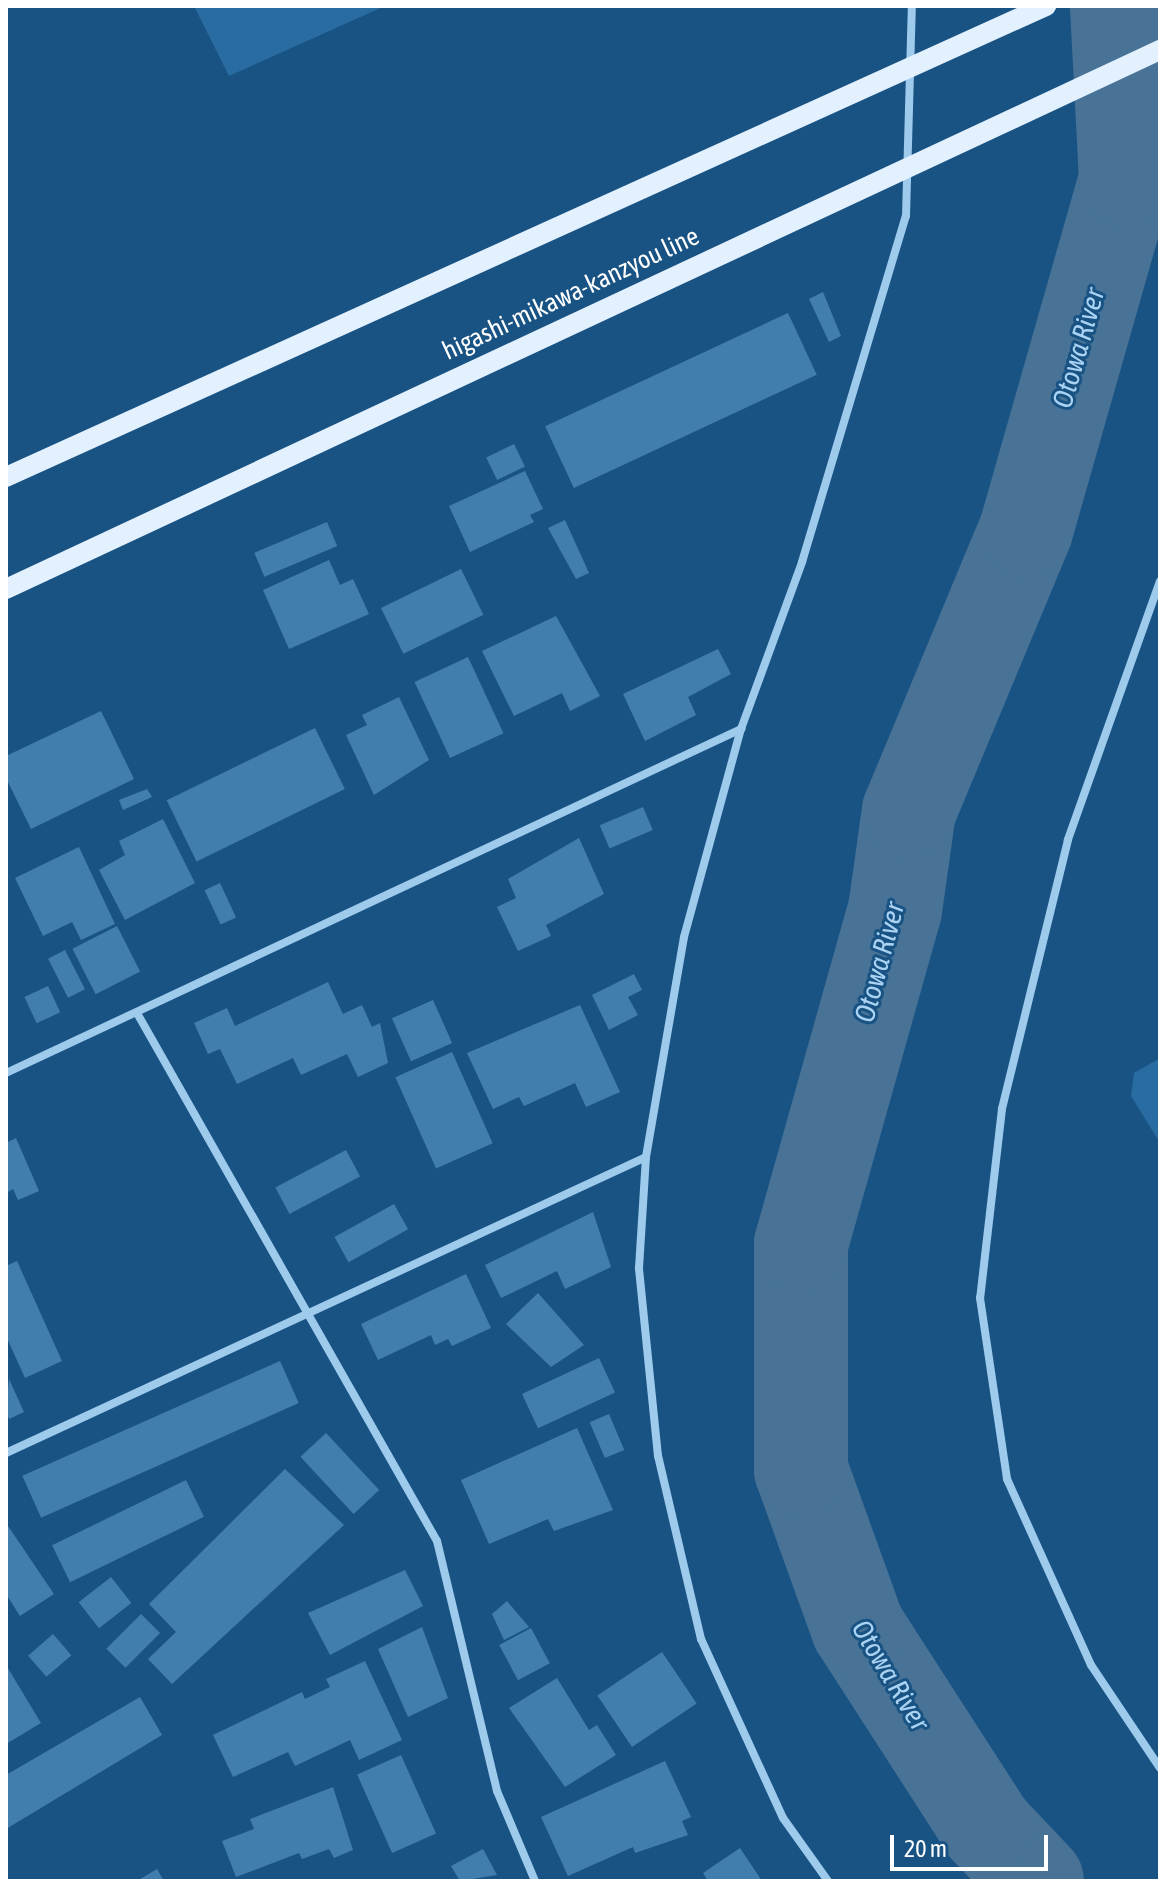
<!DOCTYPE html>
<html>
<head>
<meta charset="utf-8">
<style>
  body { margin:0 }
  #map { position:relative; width:1166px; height:1887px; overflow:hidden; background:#195384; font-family:"Asap Condensed",sans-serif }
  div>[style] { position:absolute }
  .green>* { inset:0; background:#286ca1 }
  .river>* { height:94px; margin:-47px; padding:0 47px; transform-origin:47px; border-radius:47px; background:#487397 }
  .building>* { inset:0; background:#417eae; transform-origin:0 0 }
  .street>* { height:8px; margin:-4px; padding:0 4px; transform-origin:4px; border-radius:4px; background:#9ecaec }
  .primary>* { height:20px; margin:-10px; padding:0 10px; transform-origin:10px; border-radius:10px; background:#e3f1ff }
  span { translate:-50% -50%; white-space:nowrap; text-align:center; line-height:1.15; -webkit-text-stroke:6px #195384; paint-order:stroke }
  .street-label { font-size:26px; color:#fff }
  .water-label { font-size:28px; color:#aad3f3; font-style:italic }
  .frame { position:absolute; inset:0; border:8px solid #fff; pointer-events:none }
  .scale { position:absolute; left:890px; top:1835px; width:158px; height:36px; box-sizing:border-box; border:4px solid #fff; border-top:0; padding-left:10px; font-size:24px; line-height:28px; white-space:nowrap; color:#fff; -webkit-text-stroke:6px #195384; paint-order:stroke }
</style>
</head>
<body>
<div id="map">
  <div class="green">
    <i style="clip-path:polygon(194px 6px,385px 6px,229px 76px)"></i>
    <i style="clip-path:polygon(1160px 1058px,1160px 1143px,1131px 1096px,1134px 1073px)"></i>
  </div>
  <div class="river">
    <i style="left:1037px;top:1881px;width:73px;rotate:-133.3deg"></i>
    <i style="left:987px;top:1828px;width:238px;rotate:-122.8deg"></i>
    <i style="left:858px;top:1628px;width:168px;rotate:-109.8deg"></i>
    <i style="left:801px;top:1470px;width:226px;rotate:-90deg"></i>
    <i style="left:801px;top:1244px;width:347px;rotate:-74.3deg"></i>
    <i style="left:895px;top:910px;width:100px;rotate:-82deg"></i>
    <i style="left:909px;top:811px;width:304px;rotate:-67.4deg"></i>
    <i style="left:1026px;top:530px;width:365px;rotate:-74.1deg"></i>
    <i style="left:1126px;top:179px;width:173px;rotate:-93deg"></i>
  </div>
  <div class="building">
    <i style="clip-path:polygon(823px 292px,841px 336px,829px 342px,809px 299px)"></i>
    <i style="left:788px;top:313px;width:68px;height:268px;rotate:65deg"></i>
    <i style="left:514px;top:444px;width:25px;height:31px;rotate:64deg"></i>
    <i style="clip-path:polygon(525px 471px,543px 509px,530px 515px,534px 522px,470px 552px,449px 506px)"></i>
    <i style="clip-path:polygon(565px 520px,589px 573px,576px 579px,548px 528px)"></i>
    <i style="left:327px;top:522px;width:26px;height:79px;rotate:67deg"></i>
    <i style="clip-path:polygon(329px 560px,340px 585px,353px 579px,369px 614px,289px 649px,263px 590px)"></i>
    <i style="left:461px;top:569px;width:51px;height:89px;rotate:64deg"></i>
    <i style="clip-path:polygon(556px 616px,600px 696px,570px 711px,562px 693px,514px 716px,482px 651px)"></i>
    <i style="clip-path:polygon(718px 649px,731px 674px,688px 697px,696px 715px,645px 741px,623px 694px)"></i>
    <i style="left:468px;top:657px;width:84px;height:59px;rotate:65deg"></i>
    <i style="clip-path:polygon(399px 697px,429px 760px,374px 795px,346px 735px,367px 725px,362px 715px)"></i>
    <i style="clip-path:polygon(101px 711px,134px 779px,31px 829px,6px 778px,6px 756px)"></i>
    <i style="left:315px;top:728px;width:68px;height:165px;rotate:64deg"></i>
    <i style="clip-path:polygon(147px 789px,152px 797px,123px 810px,119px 800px)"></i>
    <i style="left:643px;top:807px;width:25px;height:47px;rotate:67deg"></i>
    <i style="clip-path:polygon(163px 819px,195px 883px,125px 920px,99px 870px,125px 855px,119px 841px)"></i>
    <i style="clip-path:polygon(579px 838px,604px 894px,546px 925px,551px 936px,518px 951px,497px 907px,516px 898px,508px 879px)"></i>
    <i style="clip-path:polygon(79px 847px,115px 924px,81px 940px,72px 922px,43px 936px,15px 878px)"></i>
    <i style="left:220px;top:883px;width:38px;height:17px;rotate:65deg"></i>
    <i style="left:117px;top:926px;width:51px;height:50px;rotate:63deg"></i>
    <i style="left:65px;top:950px;width:44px;height:19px;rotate:63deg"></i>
    <i style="clip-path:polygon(634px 974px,642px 990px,628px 997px,638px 1015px,609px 1030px,592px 995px)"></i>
    <i style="clip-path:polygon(328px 982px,343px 1014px,362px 1005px,372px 1027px,380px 1023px,388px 1063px,358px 1077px,347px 1054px,301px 1075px,293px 1058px,237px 1084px,220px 1049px,208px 1054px,194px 1023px,227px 1008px,235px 1026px)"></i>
    <i style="left:48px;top:986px;width:29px;height:26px;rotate:65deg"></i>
    <i style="left:433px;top:1000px;width:47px;height:45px;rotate:66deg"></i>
    <i style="clip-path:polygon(580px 1005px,620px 1092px,586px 1107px,575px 1083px,524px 1106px,519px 1097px,493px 1109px,467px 1053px)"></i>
    <i style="left:452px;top:1052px;width:100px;height:62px;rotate:66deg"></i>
    <i style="clip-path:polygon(16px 1138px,39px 1191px,18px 1200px,13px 1189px,6px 1193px,6px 1143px)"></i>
    <i style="left:346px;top:1150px;width:30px;height:80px;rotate:62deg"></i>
    <i style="left:394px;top:1204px;width:29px;height:68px;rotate:61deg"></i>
    <i style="clip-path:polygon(593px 1212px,611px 1267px,565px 1289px,557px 1271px,501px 1298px,485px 1265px)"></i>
    <i style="clip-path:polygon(17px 1261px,62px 1361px,25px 1378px,6px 1336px,6px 1266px)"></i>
    <i style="clip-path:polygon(466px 1274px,491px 1328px,452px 1346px,448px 1339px,435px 1345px,431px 1335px,378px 1360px,361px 1324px)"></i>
    <i style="clip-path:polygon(538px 1293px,584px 1345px,551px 1367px,506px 1324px)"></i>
    <i style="left:599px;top:1358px;width:38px;height:85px;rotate:65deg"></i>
    <i style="left:280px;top:1361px;width:46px;height:282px;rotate:66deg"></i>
    <i style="clip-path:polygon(9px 1379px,24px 1412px,9px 1419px,6px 1411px)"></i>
    <i style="left:609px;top:1414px;width:39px;height:21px;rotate:67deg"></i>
    <i style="clip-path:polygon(577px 1428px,613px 1510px,554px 1531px,548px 1519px,489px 1544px,461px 1480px)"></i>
    <i style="left:326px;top:1433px;width:78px;height:35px;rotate:47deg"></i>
    <i style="clip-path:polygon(285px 1469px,344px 1525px,172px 1684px,148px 1659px,176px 1632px,149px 1604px)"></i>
    <i style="left:186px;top:1480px;width:41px;height:149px;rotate:64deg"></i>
    <i style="clip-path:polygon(6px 1523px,54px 1594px,20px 1616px,6px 1594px)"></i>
    <i style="clip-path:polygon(405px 1570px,423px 1606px,330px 1655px,308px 1613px)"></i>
    <i style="left:111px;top:1577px;width:33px;height:41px;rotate:52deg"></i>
    <i style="clip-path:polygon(507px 1601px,529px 1627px,504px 1640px,492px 1614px)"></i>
    <i style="left:141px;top:1614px;width:27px;height:49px;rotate:45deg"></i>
    <i style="clip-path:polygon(422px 1627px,448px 1698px,408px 1717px,378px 1649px)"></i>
    <i style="left:531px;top:1628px;width:40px;height:36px;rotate:62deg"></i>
    <i style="left:53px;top:1634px;width:28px;height:33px;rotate:49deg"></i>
    <i style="left:662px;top:1652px;width:62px;height:78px;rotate:56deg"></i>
    <i style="clip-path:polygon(365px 1661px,402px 1740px,359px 1760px,350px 1740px,295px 1766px,288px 1752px,233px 1777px,213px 1735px,302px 1692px,305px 1699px,330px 1687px,326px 1679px)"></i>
    <i style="clip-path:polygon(6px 1665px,41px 1723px,6px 1744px)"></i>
    <i style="clip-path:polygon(557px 1678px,589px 1730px,597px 1725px,616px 1755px,565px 1787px,509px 1708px)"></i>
    <i style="clip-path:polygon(140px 1697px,162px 1735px,6px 1829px,6px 1775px)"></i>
    <i style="left:401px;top:1755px;width:86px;height:48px;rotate:66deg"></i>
    <i style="clip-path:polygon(665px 1761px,691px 1817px,682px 1821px,688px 1835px,635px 1853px,633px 1847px,568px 1876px,541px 1817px)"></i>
    <i style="clip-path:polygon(333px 1787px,353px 1850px,334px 1858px,329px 1849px,302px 1859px,299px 1853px,236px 1877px,222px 1841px,254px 1829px,250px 1819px)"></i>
    <i style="clip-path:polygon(740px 1848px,762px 1881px,708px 1881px,703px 1873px)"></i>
    <i style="clip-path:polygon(483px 1849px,497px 1875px,460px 1881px,451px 1866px)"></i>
    <i style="clip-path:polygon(157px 1869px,164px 1881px,137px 1881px)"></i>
  </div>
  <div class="street">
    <i style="left:1160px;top:581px;width:275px;rotate:109.6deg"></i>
    <i style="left:1068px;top:840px;width:277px;rotate:103.8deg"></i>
    <i style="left:1002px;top:1109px;width:190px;rotate:96.6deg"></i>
    <i style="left:980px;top:1298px;width:183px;rotate:81.5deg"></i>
    <i style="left:1007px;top:1479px;width:204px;rotate:65.7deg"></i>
    <i style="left:1091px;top:1665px;width:124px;rotate:56.2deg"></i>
    <i style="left:137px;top:1013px;width:607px;rotate:60.4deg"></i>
    <i style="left:437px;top:1541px;width:257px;rotate:76.5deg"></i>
    <i style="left:497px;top:1791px;width:98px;rotate:67.1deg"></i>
    <i style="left:6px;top:1073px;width:812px;rotate:-25.08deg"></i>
    <i style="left:6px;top:1453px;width:705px;rotate:-24.82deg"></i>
    <i style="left:828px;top:1881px;width:77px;rotate:-125.5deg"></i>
    <i style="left:783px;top:1818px;width:197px;rotate:-114.6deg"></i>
    <i style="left:701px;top:1639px;width:188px;rotate:-103.2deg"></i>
    <i style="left:658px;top:1456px;width:189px;rotate:-95.8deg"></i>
    <i style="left:639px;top:1268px;width:111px;rotate:-86.4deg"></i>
    <i style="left:646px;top:1157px;width:223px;rotate:-80.2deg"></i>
    <i style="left:684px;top:937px;width:216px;rotate:-74.7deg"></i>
    <i style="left:741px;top:729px;width:178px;rotate:-69.9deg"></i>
    <i style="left:802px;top:562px;width:361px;rotate:-73.3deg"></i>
    <i style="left:906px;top:216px;width:210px;rotate:-88.4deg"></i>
  </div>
  <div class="primary">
    <i style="left:6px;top:477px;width:1142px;rotate:-24.37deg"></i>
    <i style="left:6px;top:589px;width:1274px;rotate:-25.04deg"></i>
  </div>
  <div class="street-label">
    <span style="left:571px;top:294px;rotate:-25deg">higashi-mikawa-kanzyou line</span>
  </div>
  <div class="water-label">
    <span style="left:1078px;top:348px;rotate:-74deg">Otowa River</span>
    <span style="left:879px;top:962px;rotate:-75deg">Otowa River</span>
    <span style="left:891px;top:1675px;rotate:59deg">Otowa River</span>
  </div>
  <div class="frame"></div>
  <div class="scale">20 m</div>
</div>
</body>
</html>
